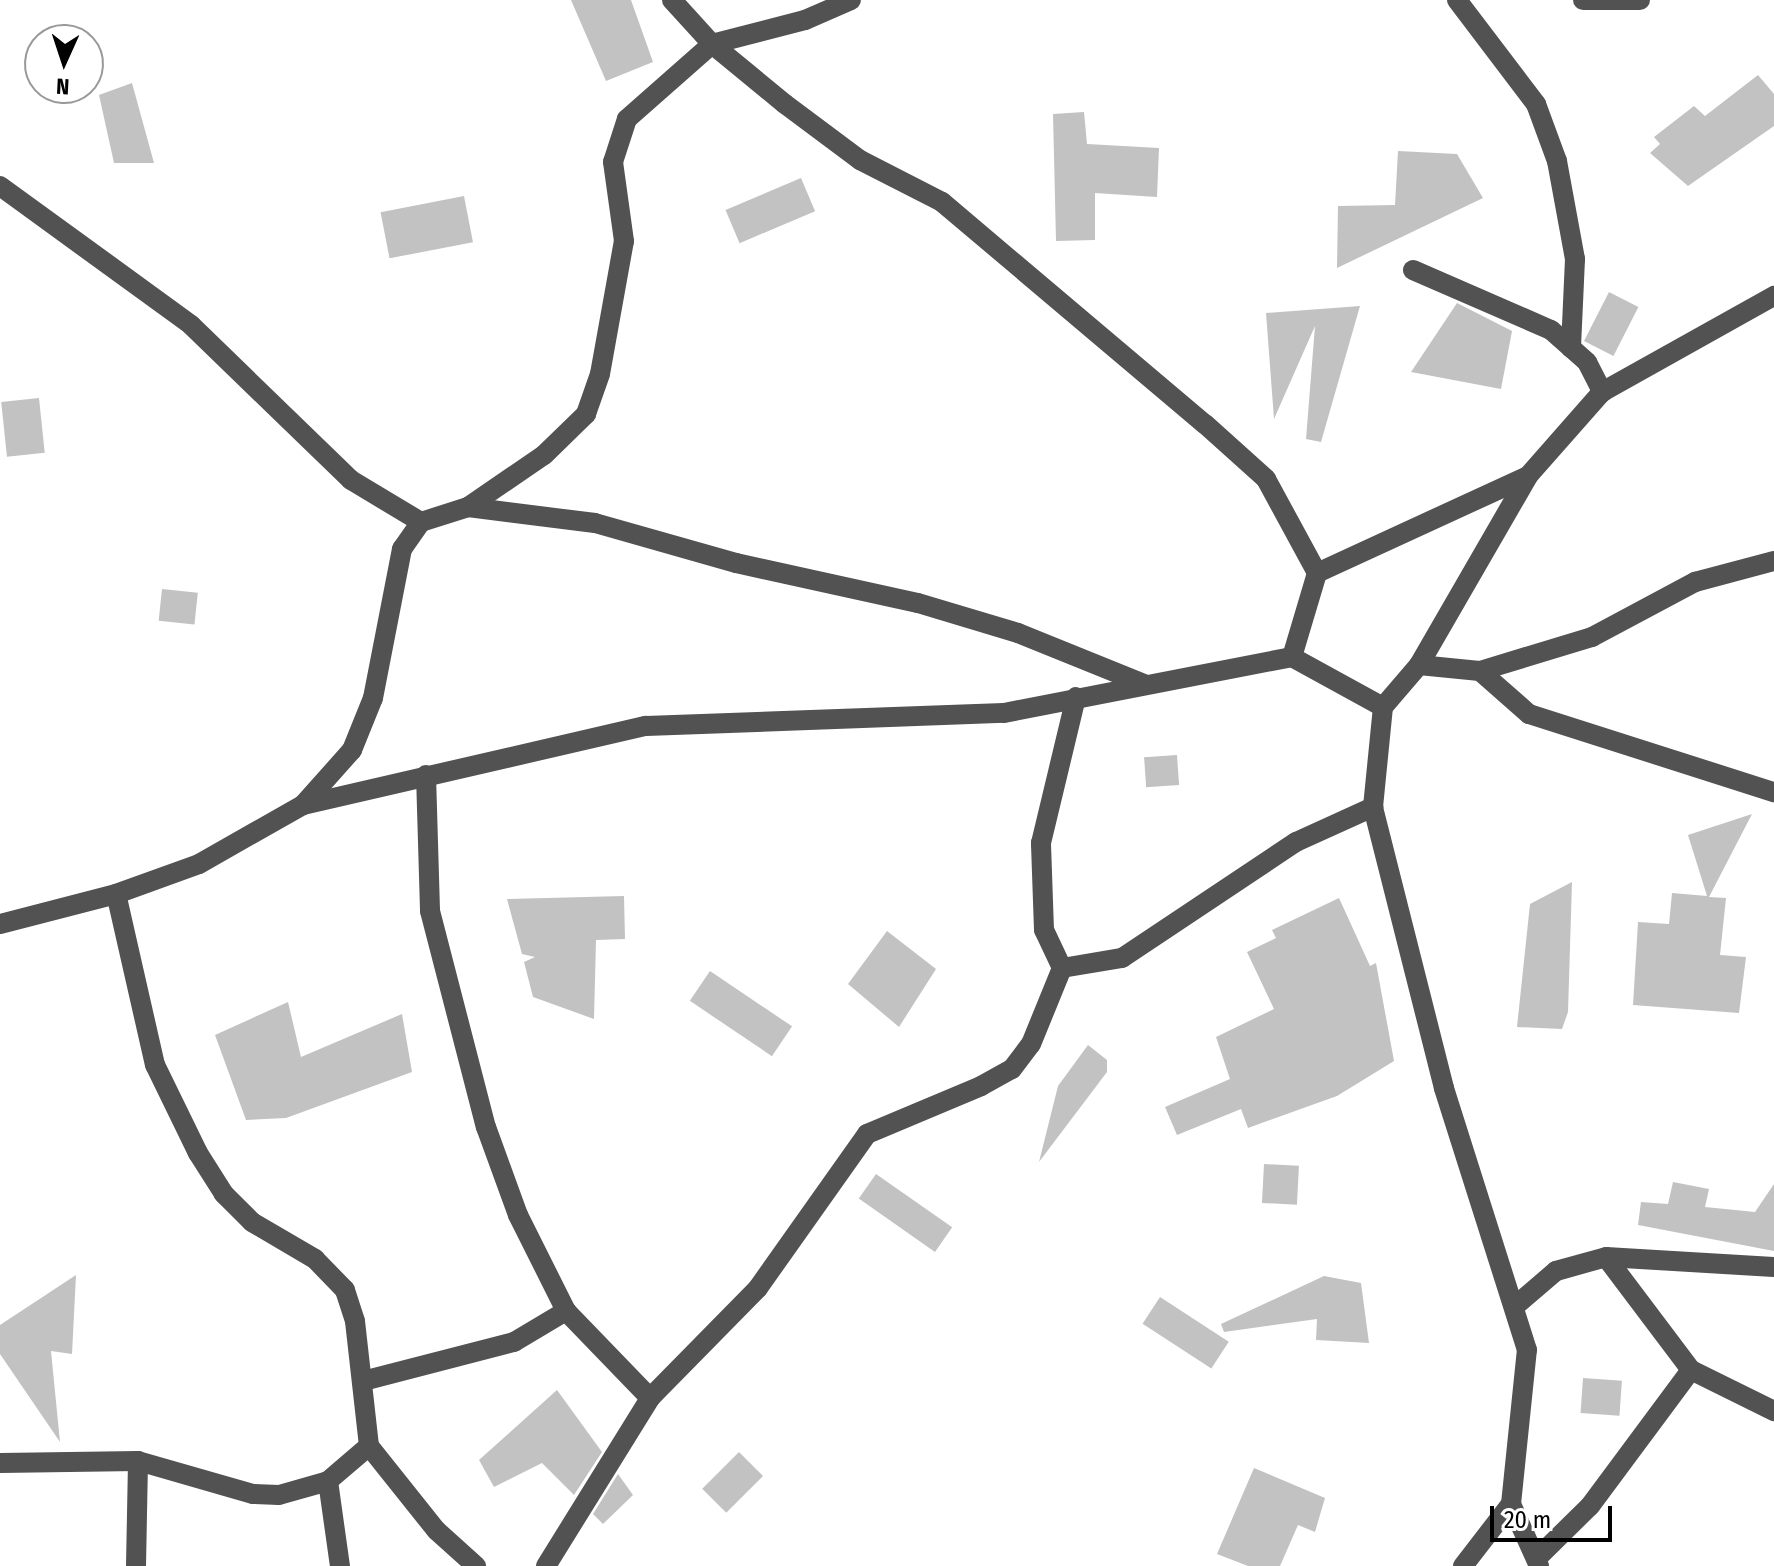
<!DOCTYPE html>
<html>
<head>
<meta charset="utf-8">
<style>
  body { margin:0 }
  #map { position:relative; width:1774px; height:1566px; overflow:hidden; background:#fff; font-family:"Fira Sans Condensed",sans-serif }
  div>[style] { position:absolute }
  .building>* { inset:0; background:#c2c2c2; transform-origin:0 0 }
  .minor>* { height:20px; margin:-10px; padding:0 10px; transform-origin:10px; border-radius:10px; background:#525252 }
  span { translate:-50% -50%; white-space:nowrap; text-align:center; line-height:1.15; -webkit-text-stroke:7px #fff; paint-order:stroke }
  .north { position:absolute; left:24px; top:24px; width:80px; height:80px; box-sizing:border-box; background:#fff; border:2px solid #999; border-radius:50%; rotate:183deg; font-size:22px; font-weight:700; line-height:32px; text-align:center; color:#000 }
  .north::after { content:''; display:block; margin:auto; width:28px; height:36px; background:#000; clip-path:polygon(50% 0,100% 100%,50% 72%,0 100%) }
  .scale { position:absolute; left:1490px; top:1506px; width:122px; height:36px; box-sizing:border-box; border:4px solid #000; border-top:0; padding-left:10px; font-size:24px; line-height:28px; white-space:nowrap; color:#000; -webkit-text-stroke:6px #fff; paint-order:stroke }
</style>
</head>
<body>
<div id="map">
  <div class="building">
    <i style="clip-path:polygon(571px 0,631px 0,653px 62px,606px 81px)"></i>
    <i style="clip-path:polygon(1758px 75px,1774px 94px,1774px 126px,1688px 186px,1650px 153px,1660px 144px,1654px 137px,1694px 106px,1705px 116px)"></i>
    <i style="clip-path:polygon(132px 83px,154px 163px,114px 163px,99px 95px)"></i>
    <i style="clip-path:polygon(1084px 112px,1087px 144px,1159px 148px,1157px 197px,1095px 193px,1095px 240px,1056px 241px,1053px 114px)"></i>
    <i style="clip-path:polygon(1398px 151px,1457px 154px,1483px 198px,1337px 268px,1338px 206px,1395px 205px)"></i>
    <i style="left:801px;top:178px;width:36px;height:82px;rotate:67deg"></i>
    <i style="left:464px;top:196px;width:47px;height:85px;rotate:79deg"></i>
    <i style="left:1609px;top:292px;width:33px;height:55px;rotate:27deg"></i>
    <i style="clip-path:polygon(1457px 303px,1512px 331px,1501px 389px,1411px 372px)"></i>
    <i style="clip-path:polygon(1360px 306px,1321px 442px,1306px 439px,1315px 326px,1274px 419px,1266px 313px)"></i>
    <i style="left:39px;top:398px;width:55px;height:38px;rotate:84deg"></i>
    <i style="left:162px;top:589px;width:36px;height:32px;rotate:6deg"></i>
    <i style="left:1177px;top:755px;width:30px;height:33px;rotate:86deg"></i>
    <i style="clip-path:polygon(1752px 814px,1709px 897px,1726px 898px,1720px 955px,1746px 957px,1739px 1013px,1633px 1005px,1638px 922px,1669px 924px,1672px 893px,1707px 896px,1688px 835px)"></i>
    <i style="clip-path:polygon(1572px 882px,1568px 1012px,1562px 1029px,1517px 1027px,1530px 904px)"></i>
    <i style="clip-path:polygon(624px 896px,625px 939px,596px 940px,594px 1019px,533px 997px,524px 962px,535px 957px,522px 954px,507px 899px)"></i>
    <i style="clip-path:polygon(1339px 898px,1370px 966px,1376px 963px,1394px 1061px,1337px 1096px,1248px 1128px,1241px 1109px,1177px 1135px,1165px 1107px,1230px 1079px,1216px 1037px,1274px 1009px,1247px 952px,1276px 938px,1272px 930px)"></i>
    <i style="clip-path:polygon(887px 931px,936px 969px,899px 1027px,848px 984px)"></i>
    <i style="left:710px;top:971px;width:99px;height:36px;rotate:34deg"></i>
    <i style="clip-path:polygon(288px 1002px,301px 1057px,402px 1014px,412px 1072px,286px 1118px,246px 1120px,215px 1035px)"></i>
    <i style="clip-path:polygon(1088px 1045px,1107px 1060px,1107px 1072px,1039px 1162px,1058px 1086px)"></i>
    <i style="left:1264px;top:1164px;width:35px;height:39px;rotate:3deg"></i>
    <i style="left:876px;top:1174px;width:93px;height:30px;rotate:35deg"></i>
    <i style="clip-path:polygon(1673px 1182px,1709px 1189px,1705px 1207px,1755px 1212px,1774px 1184px,1774px 1251px,1638px 1225px,1641px 1202px,1668px 1204px)"></i>
    <i style="clip-path:polygon(76px 1275px,72px 1354px,51px 1351px,60px 1442px,0 1354px,0 1325px)"></i>
    <i style="clip-path:polygon(1324px 1276px,1361px 1283px,1369px 1343px,1316px 1340px,1317px 1319px,1224px 1332px,1221px 1324px)"></i>
    <i style="left:1160px;top:1297px;width:82px;height:32px;rotate:33deg"></i>
    <i style="left:1583px;top:1378px;width:39px;height:35px;rotate:4deg"></i>
    <i style="clip-path:polygon(557px 1390px,602px 1452px,574px 1495px,542px 1463px,494px 1487px,479px 1460px)"></i>
    <i style="left:739px;top:1452px;width:34px;height:52px;rotate:45deg"></i>
    <i style="clip-path:polygon(1254px 1468px,1325px 1498px,1315px 1532px,1298px 1525px,1280px 1566px,1248px 1566px,1217px 1554px)"></i>
    <i style="clip-path:polygon(618px 1474px,633px 1495px,603px 1524px,593px 1514px)"></i>
  </div>
  <div class="minor">
    <i style="left:672px;top:0;width:59px;rotate:47.7deg"></i>
    <i style="left:712px;top:44px;width:94px;rotate:39.4deg"></i>
    <i style="left:785px;top:104px;width:94px;rotate:36.7deg"></i>
    <i style="left:860px;top:160px;width:92px;rotate:27.1deg"></i>
    <i style="left:942px;top:202px;width:344px;rotate:40.2deg"></i>
    <i style="left:1205px;top:424px;width:82px;rotate:42deg"></i>
    <i style="left:1266px;top:479px;width:107px;rotate:61.5deg"></i>
    <i style="left:1457px;top:0;width:131px;rotate:52.8deg"></i>
    <i style="left:1536px;top:104px;width:61px;rotate:69.8deg"></i>
    <i style="left:1557px;top:161px;width:100px;rotate:79.6deg"></i>
    <i style="left:1575px;top:259px;width:89px;rotate:92.6deg"></i>
    <i style="left:1583px;top:0;width:57px"></i>
    <i style="left:0;top:186px;width:236px;rotate:36deg"></i>
    <i style="left:191px;top:325px;width:223px;rotate:44.1deg"></i>
    <i style="left:351px;top:480px;width:82px;rotate:31deg"></i>
    <i style="left:1413px;top:270px;width:150px;rotate:23.5deg"></i>
    <i style="left:1551px;top:330px;width:48px;rotate:41.6deg"></i>
    <i style="left:1587px;top:362px;width:34px;rotate:63deg"></i>
    <i style="left:468px;top:507px;width:92px;rotate:-34.4deg"></i>
    <i style="left:544px;top:455px;width:59px;rotate:-44.3deg"></i>
    <i style="left:586px;top:414px;width:42px;rotate:-70.7deg"></i>
    <i style="left:600px;top:374px;width:135px;rotate:-79.8deg"></i>
    <i style="left:624px;top:241px;width:80px;rotate:-97.9deg"></i>
    <i style="left:613px;top:162px;width:45px;rotate:-72deg"></i>
    <i style="left:627px;top:119px;width:113px;rotate:-41.4deg"></i>
    <i style="left:712px;top:44px;width:96px;rotate:-14.5deg"></i>
    <i style="left:805px;top:20px;width:50px;rotate:-23.5deg"></i>
    <i style="left:1419px;top:665px;width:218px;rotate:-60deg"></i>
    <i style="left:1528px;top:476px;width:112px;rotate:-48.6deg"></i>
    <i style="left:1602px;top:392px;width:197px;rotate:-29.2deg"></i>
    <i style="left:1480px;top:671px;width:65px;rotate:41.3deg"></i>
    <i style="left:1529px;top:714px;width:257px;rotate:17.7deg"></i>
    <i style="left:1383px;top:707px;width:104px;rotate:-151.2deg"></i>
    <i style="left:1292px;top:657px;width:88px;rotate:-73.4deg"></i>
    <i style="left:1317px;top:573px;width:232px;rotate:-24.7deg"></i>
    <i style="left:426px;top:775px;width:136px;rotate:88.3deg"></i>
    <i style="left:430px;top:911px;width:223px;rotate:75.5deg"></i>
    <i style="left:486px;top:1127px;width:94px;rotate:70deg"></i>
    <i style="left:518px;top:1215px;width:107px;rotate:63.4deg"></i>
    <i style="left:566px;top:1311px;width:121px;rotate:46deg"></i>
    <i style="left:303px;top:805px;width:74px;rotate:-48.3deg"></i>
    <i style="left:352px;top:750px;width:56px;rotate:-68deg"></i>
    <i style="left:373px;top:698px;width:152px;rotate:-79deg"></i>
    <i style="left:402px;top:549px;width:33px;rotate:-55deg"></i>
    <i style="left:421px;top:522px;width:49px;rotate:-17.7deg"></i>
    <i style="left:468px;top:507px;width:128px;rotate:7.2deg"></i>
    <i style="left:595px;top:523px;width:147px;rotate:15.8deg"></i>
    <i style="left:736px;top:563px;width:186px;rotate:12.4deg"></i>
    <i style="left:918px;top:603px;width:104px;rotate:16.7deg"></i>
    <i style="left:1018px;top:633px;width:136px;rotate:22deg"></i>
    <i style="left:0;top:924px;width:120px;rotate:-14.5deg"></i>
    <i style="left:116px;top:894px;width:88px;rotate:-19.9deg"></i>
    <i style="left:199px;top:864px;width:120px;rotate:-29.6deg"></i>
    <i style="left:303px;top:805px;width:352px;rotate:-13deg"></i>
    <i style="left:646px;top:726px;width:358px;rotate:-2.1deg"></i>
    <i style="left:1004px;top:713px;width:293px;rotate:-11deg"></i>
    <i style="left:1062px;top:968px;width:61px;rotate:-9.5deg"></i>
    <i style="left:1122px;top:958px;width:209px;rotate:-33.7deg"></i>
    <i style="left:1296px;top:842px;width:85px;rotate:-24.4deg"></i>
    <i style="left:1515px;top:1306px;width:54px;rotate:-40.5deg"></i>
    <i style="left:1556px;top:1271px;width:52px;rotate:-15.6deg"></i>
    <i style="left:1606px;top:1257px;width:168px;rotate:3.4deg"></i>
    <i style="left:1691px;top:1370px;width:93px;rotate:26.3deg"></i>
    <i style="left:363px;top:1381px;width:156px;rotate:-14.5deg"></i>
    <i style="left:514px;top:1342px;width:61px;rotate:-30.8deg"></i>
    <i style="left:369px;top:1446px;width:107px;rotate:51.4deg"></i>
    <i style="left:436px;top:1530px;width:54px;rotate:42deg"></i>
    <i style="left:0;top:1463px;width:138px;rotate:-0.8deg"></i>
    <i style="left:138px;top:1461px;width:120px;rotate:16deg"></i>
    <i style="left:253px;top:1494px;width:26px;rotate:2deg"></i>
    <i style="left:279px;top:1495px;width:51px;rotate:-15.9deg"></i>
    <i style="left:328px;top:1481px;width:54px;rotate:-40.5deg"></i>
    <i style="left:369px;top:1446px;width:126px;rotate:-96.4deg"></i>
    <i style="left:355px;top:1321px;width:33px;rotate:-108deg"></i>
    <i style="left:345px;top:1290px;width:43px;rotate:-134.1deg"></i>
    <i style="left:315px;top:1259px;width:73px;rotate:-149.6deg"></i>
    <i style="left:252px;top:1222px;width:40px;rotate:-135deg"></i>
    <i style="left:224px;top:1194px;width:49px;rotate:-122.4deg"></i>
    <i style="left:198px;top:1153px;width:98px;rotate:-116deg"></i>
    <i style="left:155px;top:1065px;width:175px;rotate:-102.8deg"></i>
    <i style="left:328px;top:1481px;width:86px;rotate:82deg"></i>
    <i style="left:1537px;top:1558px;width:74px;rotate:-44.5deg"></i>
    <i style="left:1590px;top:1506px;width:169px;rotate:-53.4deg"></i>
    <i style="left:1691px;top:1370px;width:141px;rotate:-127deg"></i>
    <i style="left:136px;top:1566px;width:105px;rotate:-88.9deg"></i>
    <i style="left:546px;top:1566px;width:198px;rotate:-58.2deg"></i>
    <i style="left:650px;top:1398px;width:154px;rotate:-45.5deg"></i>
    <i style="left:758px;top:1288px;width:189px;rotate:-54.7deg"></i>
    <i style="left:867px;top:1134px;width:124px;rotate:-22.8deg"></i>
    <i style="left:981px;top:1086px;width:35px;rotate:-29deg"></i>
    <i style="left:1012px;top:1069px;width:31px;rotate:-53deg"></i>
    <i style="left:1031px;top:1044px;width:82px;rotate:-67.8deg"></i>
    <i style="left:1062px;top:968px;width:42px;rotate:-115.3deg"></i>
    <i style="left:1044px;top:930px;width:87px;rotate:-92deg"></i>
    <i style="left:1041px;top:843px;width:150px;rotate:-76.5deg"></i>
    <i style="left:1463px;top:1566px;width:78px;rotate:-52.3deg"></i>
    <i style="left:1539px;top:1566px;width:68px;rotate:-114.3deg"></i>
    <i style="left:1511px;top:1504px;width:155px;rotate:-84.1deg"></i>
    <i style="left:1527px;top:1350px;width:275px;rotate:-107.6deg"></i>
    <i style="left:1444px;top:1088px;width:290px;rotate:-104.2deg"></i>
    <i style="left:1373px;top:807px;width:100px;rotate:-84.3deg"></i>
    <i style="left:1383px;top:707px;width:55px;rotate:-49.4deg"></i>
    <i style="left:1419px;top:665px;width:61px;rotate:5.6deg"></i>
    <i style="left:1480px;top:671px;width:117px;rotate:-16.9deg"></i>
    <i style="left:1592px;top:637px;width:117px;rotate:-28.1deg"></i>
    <i style="left:1695px;top:582px;width:82px;rotate:-14.9deg"></i>
  </div>
  <div class="north">N</div>
  <div class="scale">20 m</div>
</div>
</body>
</html>
